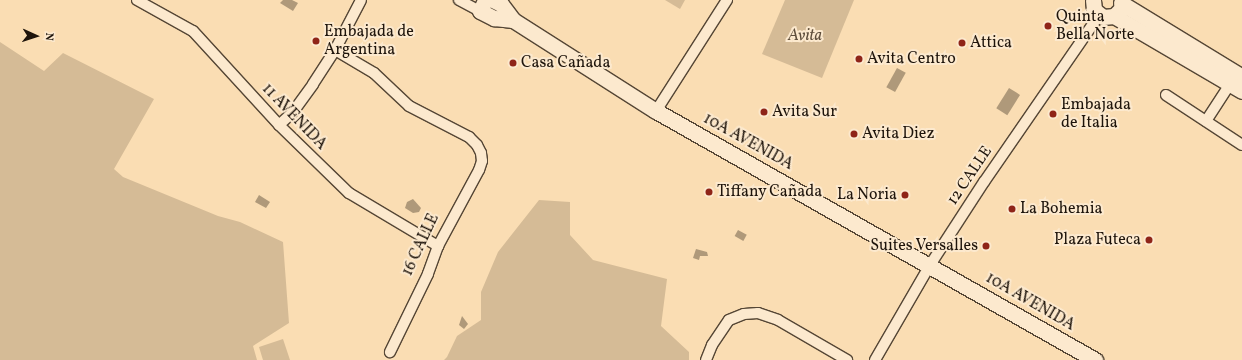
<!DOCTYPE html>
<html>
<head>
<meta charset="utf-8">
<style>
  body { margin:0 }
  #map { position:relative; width:1242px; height:360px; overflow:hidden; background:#faddb3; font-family:Vollkorn,serif }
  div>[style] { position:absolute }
  .green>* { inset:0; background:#d5bb96 }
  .water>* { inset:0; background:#af997a; transform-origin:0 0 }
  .roads { filter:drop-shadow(1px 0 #554635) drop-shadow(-1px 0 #554635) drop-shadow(0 1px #554635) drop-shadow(0 -1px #554635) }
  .street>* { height:10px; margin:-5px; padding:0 5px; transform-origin:5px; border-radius:5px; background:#fce9ce }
  .secondary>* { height:15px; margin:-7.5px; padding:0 7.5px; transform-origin:7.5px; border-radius:7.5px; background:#fce9ce }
  .dots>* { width:11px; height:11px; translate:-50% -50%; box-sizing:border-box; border:2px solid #fce9ce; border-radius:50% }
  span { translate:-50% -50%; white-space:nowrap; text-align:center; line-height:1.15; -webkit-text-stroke:4px #fce9ce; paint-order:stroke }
  .poi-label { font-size:16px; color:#1e140b }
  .left { translate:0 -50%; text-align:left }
  .right { translate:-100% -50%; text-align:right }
  .park-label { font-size:16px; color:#5e4e3c; font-style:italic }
  .street-label { font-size:16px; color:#1e140b }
  .north { position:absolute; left:16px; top:16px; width:40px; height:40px; -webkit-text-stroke:3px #fce9ce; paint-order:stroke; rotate:93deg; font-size:11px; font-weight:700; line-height:16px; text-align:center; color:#1e140b }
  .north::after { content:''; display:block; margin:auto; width:14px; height:18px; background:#1e140b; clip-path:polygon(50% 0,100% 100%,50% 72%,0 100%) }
</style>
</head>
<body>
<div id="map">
  <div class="green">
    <i style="clip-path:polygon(665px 0,685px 0,680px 9px)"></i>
    <i style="clip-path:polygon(785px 0,854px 0,822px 78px,762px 54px)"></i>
    <i style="clip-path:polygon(0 42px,44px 71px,63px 53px,154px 99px,114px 169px,123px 177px,218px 216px,240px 222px,283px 242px,289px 323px,253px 346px,257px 360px,0 360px)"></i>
    <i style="clip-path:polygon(539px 200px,570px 202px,570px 235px,593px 260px,667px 279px,661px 326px,689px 352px,689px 360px,444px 360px,447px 357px,457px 336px,481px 320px,481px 292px,498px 252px)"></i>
    <i style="clip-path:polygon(283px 339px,290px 360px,263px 360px,259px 347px)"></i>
  </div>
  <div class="water">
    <i style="clip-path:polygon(283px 0,292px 0,298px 3px,293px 11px,280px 3px)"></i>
    <i style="left:897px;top:68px;width:10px;height:22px;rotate:29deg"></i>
    <i style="left:1009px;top:88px;width:13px;height:24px;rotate:32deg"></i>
    <i style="clip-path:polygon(259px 195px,270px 202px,266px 208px,255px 202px)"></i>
    <i style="clip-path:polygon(413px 199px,421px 208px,419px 212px,413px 213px,405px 208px,407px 202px)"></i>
    <i style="left:738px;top:230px;width:10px;height:7px;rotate:29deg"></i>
    <i style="clip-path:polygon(696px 249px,707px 252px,708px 256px,700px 256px,699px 260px,693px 258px)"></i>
    <i style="clip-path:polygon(462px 316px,468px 324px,464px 329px,459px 325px)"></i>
  </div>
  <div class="roads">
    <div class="street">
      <i style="left:137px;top:0;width:64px;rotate:29deg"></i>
      <i style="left:193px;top:31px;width:127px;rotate:47.5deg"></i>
      <i style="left:279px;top:125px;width:98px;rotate:44.2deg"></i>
      <i style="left:349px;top:193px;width:104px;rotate:30.8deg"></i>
      <i style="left:459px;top:0;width:24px;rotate:28deg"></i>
      <i style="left:335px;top:50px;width:45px;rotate:30.5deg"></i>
      <i style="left:374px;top:73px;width:48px;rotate:43.3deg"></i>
      <i style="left:409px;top:106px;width:68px;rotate:27.3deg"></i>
      <i style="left:469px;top:137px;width:11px;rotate:45deg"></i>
      <i style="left:477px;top:145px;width:9px;rotate:63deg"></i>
      <i style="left:481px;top:153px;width:8px;rotate:83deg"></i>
      <i style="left:482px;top:161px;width:9px;rotate:108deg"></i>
      <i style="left:479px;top:170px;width:86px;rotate:118.3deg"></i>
      <i style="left:438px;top:246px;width:30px;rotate:110deg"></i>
      <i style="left:428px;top:274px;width:87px;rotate:116deg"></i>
      <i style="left:1166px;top:95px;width:91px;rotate:33.3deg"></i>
      <i style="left:656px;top:111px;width:132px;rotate:-57.4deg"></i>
      <i style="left:1206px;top:121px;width:44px;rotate:-57deg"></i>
      <i style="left:279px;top:125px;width:19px;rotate:-43deg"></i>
      <i style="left:293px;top:112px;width:34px;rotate:-54deg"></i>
      <i style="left:313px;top:84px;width:40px;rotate:-57.1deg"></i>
      <i style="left:335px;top:50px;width:56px;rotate:-62.5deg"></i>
      <i style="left:706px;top:360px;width:16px;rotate:-68deg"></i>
      <i style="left:712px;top:345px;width:30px;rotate:-56deg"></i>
      <i style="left:729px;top:320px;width:16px;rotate:-22deg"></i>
      <i style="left:744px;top:314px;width:14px;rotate:-4deg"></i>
      <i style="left:758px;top:313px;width:21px;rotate:19deg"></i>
      <i style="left:778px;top:320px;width:80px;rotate:30.1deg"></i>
      <i style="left:875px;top:360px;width:110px;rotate:-59.9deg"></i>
      <i style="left:930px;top:265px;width:99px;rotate:-57deg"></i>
      <i style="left:984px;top:182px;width:203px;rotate:-55.4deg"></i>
    </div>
    <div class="secondary">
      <i style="left:485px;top:0;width:12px;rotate:114deg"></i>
      <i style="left:480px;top:11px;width:16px;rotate:27deg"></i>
      <i style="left:494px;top:18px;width:19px;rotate:6deg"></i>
      <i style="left:493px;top:0;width:9px;rotate:27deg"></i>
      <i style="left:501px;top:4px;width:20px;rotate:53deg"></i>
      <i style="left:513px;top:20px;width:169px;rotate:32.5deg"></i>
      <i style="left:656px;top:111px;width:505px;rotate:29.56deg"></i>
      <i style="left:1093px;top:0;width:10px;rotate:84deg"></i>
      <i style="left:1094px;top:10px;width:11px;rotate:38deg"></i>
      <i style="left:1103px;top:17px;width:11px;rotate:-5deg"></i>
      <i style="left:1114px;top:16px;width:8px;rotate:-45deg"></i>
      <i style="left:1121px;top:3px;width:142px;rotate:31.4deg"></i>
      <i style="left:1114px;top:16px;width:148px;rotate:30.4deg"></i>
    </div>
  </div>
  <div class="dots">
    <i style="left:1048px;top:26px;background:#8f2418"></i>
    <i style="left:316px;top:41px;background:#8f2418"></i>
    <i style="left:962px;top:43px;background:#8f2418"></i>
    <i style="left:859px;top:59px;background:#8f2418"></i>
    <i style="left:513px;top:63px;background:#8f2418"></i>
    <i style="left:764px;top:112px;background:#8f2418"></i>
    <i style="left:1053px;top:114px;background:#8f2418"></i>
    <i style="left:854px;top:134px;background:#8f2418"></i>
    <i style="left:709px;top:192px;background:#8f2418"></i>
    <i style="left:905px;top:195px;background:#8f2418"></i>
    <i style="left:1012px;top:209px;background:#8f2418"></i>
    <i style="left:1149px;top:240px;background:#8f2418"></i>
    <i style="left:986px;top:246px;background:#8f2418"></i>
  </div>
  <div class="poi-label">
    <span class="left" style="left:1056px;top:26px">Quinta<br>Bella Norte</span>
    <span class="left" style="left:324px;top:41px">Embajada de<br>Argentina</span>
    <span class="left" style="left:970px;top:43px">Attica</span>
    <span class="left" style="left:867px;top:59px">Avita Centro</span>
    <span class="left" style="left:521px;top:63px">Casa Cañada</span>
    <span class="left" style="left:1061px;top:114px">Embajada<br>de Italia</span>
    <span class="left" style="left:772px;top:112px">Avita Sur</span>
    <span class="left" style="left:862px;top:134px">Avita Diez</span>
    <span class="left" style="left:717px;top:192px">Tiffany Cañada</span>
    <span class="right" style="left:897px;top:195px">La Noria</span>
    <span class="left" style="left:1020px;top:209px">La Bohemia</span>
    <span class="right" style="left:1141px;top:240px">Plaza Futeca</span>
    <span class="right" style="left:978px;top:246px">Suites Versalles</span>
  </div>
  <div class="park-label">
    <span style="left:805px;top:36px">Avita</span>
  </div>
  <div class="street-label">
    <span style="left:294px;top:117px;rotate:46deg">11 AVENIDA</span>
    <span style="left:748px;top:142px;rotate:29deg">10A AVENIDA</span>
    <span style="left:970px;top:176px;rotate:-56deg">12 CALLE</span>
    <span style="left:421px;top:245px;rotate:-65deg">16 CALLE</span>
    <span style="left:1030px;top:302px;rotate:30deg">10A AVENIDA</span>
  </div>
  <div class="north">N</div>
</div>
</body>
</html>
